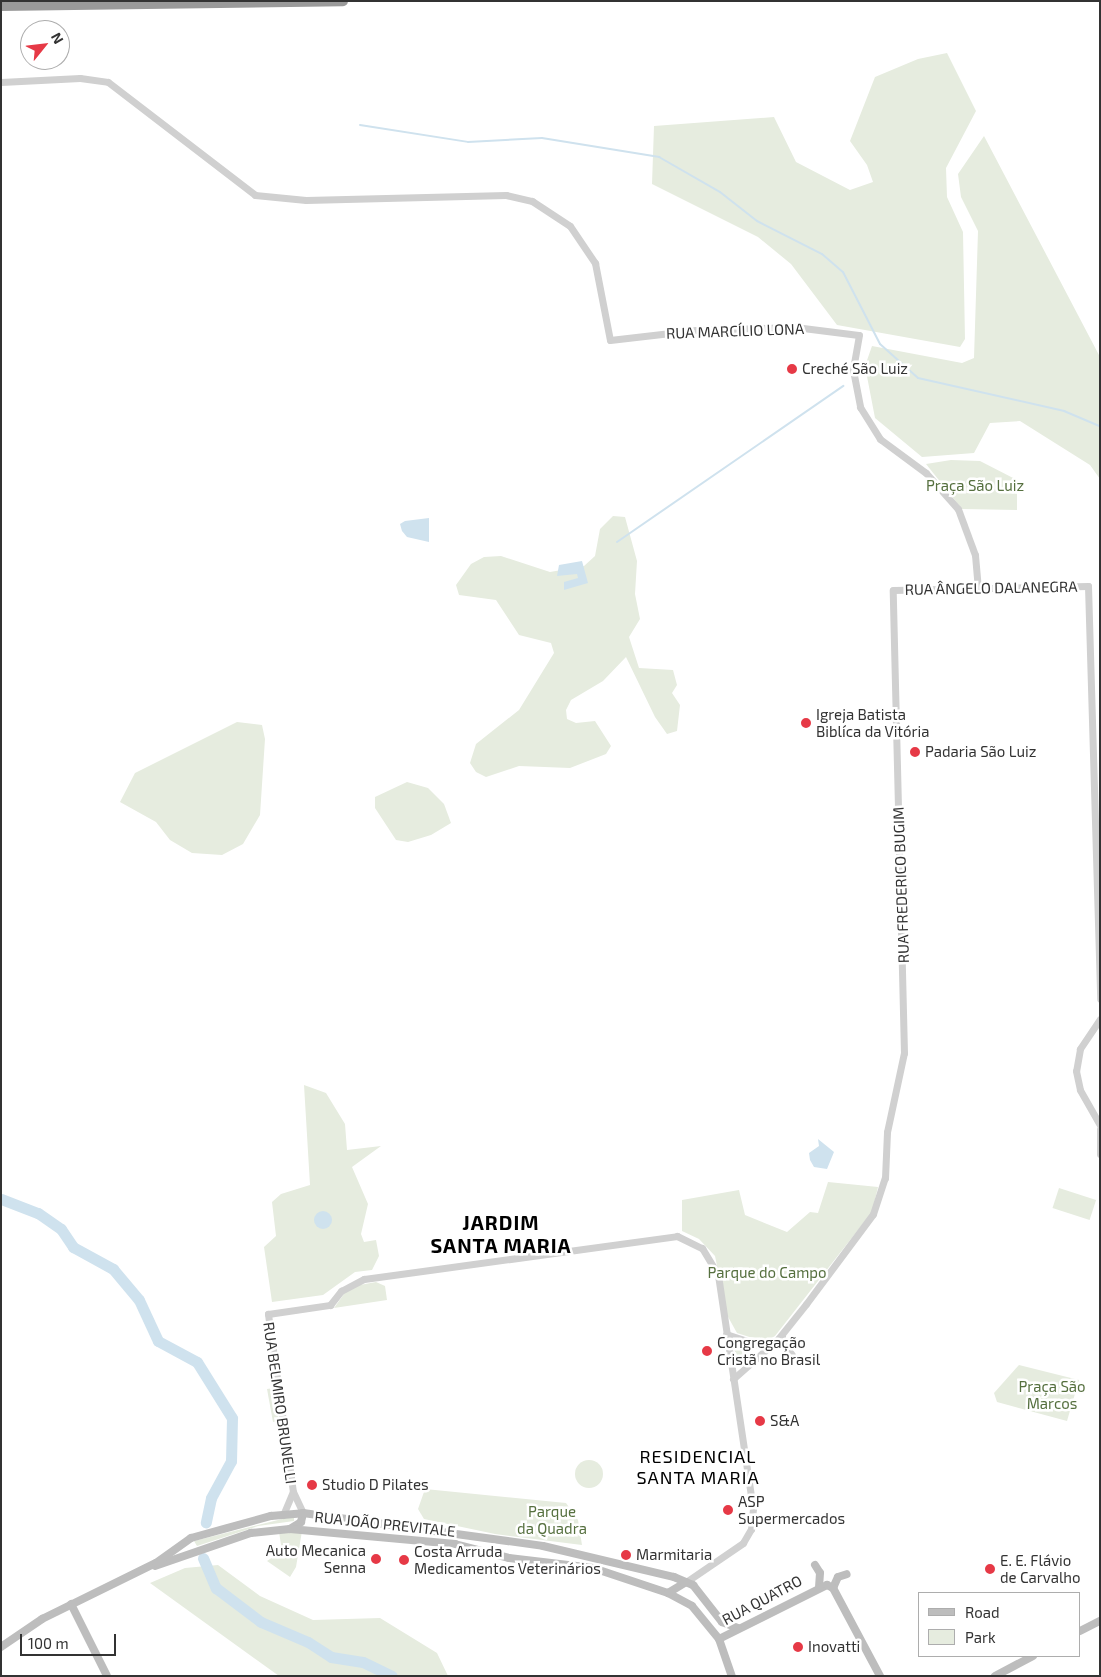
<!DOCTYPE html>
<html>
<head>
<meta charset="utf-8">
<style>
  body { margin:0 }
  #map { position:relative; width:1101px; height:1677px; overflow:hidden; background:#fff; font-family:"Exo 2",sans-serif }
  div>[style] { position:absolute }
  .green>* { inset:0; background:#e6ecdf; transform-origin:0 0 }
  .round { border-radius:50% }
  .water>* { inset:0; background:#cfe2ee }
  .stream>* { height:2px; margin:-1px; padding:0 1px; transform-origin:1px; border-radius:1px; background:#cfe2ee }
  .river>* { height:11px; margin:-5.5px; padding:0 5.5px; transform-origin:5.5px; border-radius:5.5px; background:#cfe2ee }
  .tertiary>* { height:7px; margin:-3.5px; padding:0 3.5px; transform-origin:3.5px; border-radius:3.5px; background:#d0d0d0 }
  .secondary>* { height:8px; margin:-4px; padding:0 4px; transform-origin:4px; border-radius:4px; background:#bdbdbd }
  .motorway>* { height:10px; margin:-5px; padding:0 5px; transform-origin:5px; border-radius:5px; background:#9a9a9a }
  .dots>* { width:14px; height:14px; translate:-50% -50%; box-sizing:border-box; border:2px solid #fff; border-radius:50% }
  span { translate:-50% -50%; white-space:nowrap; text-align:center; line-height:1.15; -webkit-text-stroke:5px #fff; paint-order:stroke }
  .street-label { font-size:15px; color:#333 }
  .poi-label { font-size:15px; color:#333 }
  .left { translate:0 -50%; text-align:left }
  .right { translate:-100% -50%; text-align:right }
  .park-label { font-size:15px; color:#56703f }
  .quarter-label { font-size:18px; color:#000; letter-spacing:1px }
  .district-label { font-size:20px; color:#000; font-weight:700; letter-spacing:1px }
  .frame { position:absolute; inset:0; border:2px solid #333; pointer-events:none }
  .legend { position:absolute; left:918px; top:1592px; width:162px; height:65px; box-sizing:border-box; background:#fff; border:1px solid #adadad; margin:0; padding:6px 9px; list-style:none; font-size:15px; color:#333 }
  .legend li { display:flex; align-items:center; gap:10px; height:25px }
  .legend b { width:25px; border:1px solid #adadad }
  .north { position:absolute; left:20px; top:20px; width:50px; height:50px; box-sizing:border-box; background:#fff; border:1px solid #adadad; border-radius:50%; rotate:61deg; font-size:14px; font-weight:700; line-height:20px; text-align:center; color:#333 }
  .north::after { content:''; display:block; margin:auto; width:18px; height:22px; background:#e63946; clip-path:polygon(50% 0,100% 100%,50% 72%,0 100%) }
  .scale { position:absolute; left:20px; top:1634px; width:96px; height:22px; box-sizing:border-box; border:2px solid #333; border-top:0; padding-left:6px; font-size:15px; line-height:18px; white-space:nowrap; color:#333; -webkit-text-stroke:4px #fff; paint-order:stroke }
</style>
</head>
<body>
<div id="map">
  <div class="green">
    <i style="clip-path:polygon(947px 53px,976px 111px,946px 168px,947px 197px,963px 232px,965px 339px,960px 347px,837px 325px,791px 264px,758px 237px,652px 184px,654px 126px,774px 117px,796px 162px,850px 190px,873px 182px,867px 165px,850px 141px,875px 77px,918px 59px)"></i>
    <i style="clip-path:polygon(984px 136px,1100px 357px,1100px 479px,1090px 465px,1020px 421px,990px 423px,974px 453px,922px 457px,875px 418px,865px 366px,872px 346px,962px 363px,974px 358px,978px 231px,961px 197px,958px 174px)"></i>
    <i style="clip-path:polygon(951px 460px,980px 461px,1017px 480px,1017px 510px,962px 509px,926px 464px)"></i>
    <i style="clip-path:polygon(613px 516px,625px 517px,637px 561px,635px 594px,640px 619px,629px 637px,639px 668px,673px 670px,677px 685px,672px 693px,680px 705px,677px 731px,667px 734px,655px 717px,626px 657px,603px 681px,571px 700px,566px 710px,567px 719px,576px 723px,595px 721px,611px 746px,606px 754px,570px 768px,519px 766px,486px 777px,476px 772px,470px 763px,476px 744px,519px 710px,554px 653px,551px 643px,519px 635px,496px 600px,459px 595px,456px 585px,471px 564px,484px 557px,501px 556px,550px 572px,584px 566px,595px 556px,600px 529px)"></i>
    <i style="clip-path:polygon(237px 722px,262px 725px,265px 739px,260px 815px,243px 844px,222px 855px,192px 853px,170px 840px,156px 822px,120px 802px,135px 773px)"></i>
    <i style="clip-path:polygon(407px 782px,428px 788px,444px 804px,451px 823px,431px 835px,408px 842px,396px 840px,375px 808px,375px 797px)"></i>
    <i style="clip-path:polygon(304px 1085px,326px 1093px,345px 1124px,347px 1150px,381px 1146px,352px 1167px,368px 1204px,361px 1234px,364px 1242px,376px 1240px,379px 1256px,372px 1270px,355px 1272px,323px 1295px,272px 1302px,264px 1247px,276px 1236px,272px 1202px,281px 1194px,310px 1185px)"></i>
    <i style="clip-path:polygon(828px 1182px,878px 1187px,872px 1212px,775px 1336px,765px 1342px,737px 1333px,727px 1315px,715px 1256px,699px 1239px,682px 1231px,682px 1200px,739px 1190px,745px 1215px,787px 1232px,810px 1212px,818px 1213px)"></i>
    <i style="left:1059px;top:1188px;width:39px;height:21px;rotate:18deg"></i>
    <i style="clip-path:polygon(376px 1282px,385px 1286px,387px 1300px,334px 1308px,349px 1287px)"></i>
    <i style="clip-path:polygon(739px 1344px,754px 1349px,740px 1361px,733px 1348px)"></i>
    <i style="clip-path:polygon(1019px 1365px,1079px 1380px,1067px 1421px,997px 1402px,994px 1393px)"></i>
    <i style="clip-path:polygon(274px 1388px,279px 1421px,273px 1422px,267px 1389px)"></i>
    <i class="round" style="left:575px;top:1460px;width:28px;height:28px"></i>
    <i style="clip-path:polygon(425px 1489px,566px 1503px,578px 1520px,582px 1545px,495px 1534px,424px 1519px,418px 1509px)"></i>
    <i style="clip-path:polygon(294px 1516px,294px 1521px,258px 1526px,197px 1546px,194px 1541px)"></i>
    <i style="clip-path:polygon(302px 1531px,296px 1567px,290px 1577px,267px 1561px,282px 1551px,279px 1532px)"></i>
    <i style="clip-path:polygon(218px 1565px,260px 1596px,313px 1620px,380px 1618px,437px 1653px,448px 1676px,279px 1676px,150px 1583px,185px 1568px)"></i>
  </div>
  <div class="water">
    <i style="clip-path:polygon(429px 518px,429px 542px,407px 537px,402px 531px,400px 524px,405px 521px)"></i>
    <i style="clip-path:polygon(582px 561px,588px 583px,564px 590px,564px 582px,578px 578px,577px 574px,557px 576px,559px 565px)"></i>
    <i style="clip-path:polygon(818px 1139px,834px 1152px,827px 1169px,814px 1167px,810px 1160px,809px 1153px,819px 1146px)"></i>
    <i class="round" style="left:314px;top:1211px;width:18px;height:18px"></i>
  </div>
  <div class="stream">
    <i style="left:360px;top:125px;width:109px;rotate:8.9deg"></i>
    <i style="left:468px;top:142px;width:74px;rotate:-3.1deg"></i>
    <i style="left:542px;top:138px;width:119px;rotate:9.2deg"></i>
    <i style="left:659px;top:157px;width:70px;rotate:29.8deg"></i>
    <i style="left:720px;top:192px;width:47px;rotate:38.1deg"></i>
    <i style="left:757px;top:221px;width:73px;rotate:26.9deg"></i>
    <i style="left:822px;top:254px;width:28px;rotate:41deg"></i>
    <i style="left:843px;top:272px;width:81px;rotate:62.8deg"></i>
    <i style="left:880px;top:344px;width:51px;rotate:41.8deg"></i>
    <i style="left:918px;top:378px;width:150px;rotate:12.7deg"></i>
    <i style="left:1064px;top:411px;width:39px;rotate:23deg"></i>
    <i style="left:617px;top:542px;width:275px;rotate:-34.6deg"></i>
  </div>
  <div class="river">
    <i style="left:1px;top:1199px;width:40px;rotate:21deg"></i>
    <i style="left:38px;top:1213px;width:28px;rotate:35deg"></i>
    <i style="left:61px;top:1229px;width:22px;rotate:56deg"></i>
    <i style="left:73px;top:1247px;width:46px;rotate:28.8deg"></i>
    <i style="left:113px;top:1269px;width:40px;rotate:50deg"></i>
    <i style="left:139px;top:1300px;width:45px;rotate:65.1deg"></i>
    <i style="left:158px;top:1341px;width:44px;rotate:28.3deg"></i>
    <i style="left:197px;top:1362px;width:66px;rotate:58deg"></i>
    <i style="left:232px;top:1418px;width:43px;rotate:91.3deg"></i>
    <i style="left:231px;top:1461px;width:42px;rotate:118.4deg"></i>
    <i style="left:211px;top:1498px;width:25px;rotate:102deg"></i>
    <i style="left:203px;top:1558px;width:33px;rotate:67deg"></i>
    <i style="left:216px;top:1588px;width:56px;rotate:37.1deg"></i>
    <i style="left:261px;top:1622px;width:51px;rotate:23.1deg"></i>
    <i style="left:308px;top:1642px;width:27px;rotate:33deg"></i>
    <i style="left:331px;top:1657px;width:32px;rotate:9deg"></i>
    <i style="left:363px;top:1662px;width:32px;rotate:26deg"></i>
  </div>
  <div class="tertiary">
    <i style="left:1px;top:82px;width:79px;rotate:-2.9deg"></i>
    <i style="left:80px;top:78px;width:28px;rotate:8deg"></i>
    <i style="left:108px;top:82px;width:185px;rotate:37.5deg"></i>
    <i style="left:255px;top:195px;width:51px;rotate:5.6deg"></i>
    <i style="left:306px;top:200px;width:200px;rotate:-1.4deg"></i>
    <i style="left:506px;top:195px;width:27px;rotate:13deg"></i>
    <i style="left:532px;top:201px;width:45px;rotate:33.3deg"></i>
    <i style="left:570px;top:226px;width:45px;rotate:56deg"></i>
    <i style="left:595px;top:263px;width:78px;rotate:79deg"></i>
    <i style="left:610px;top:340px;width:87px;rotate:-6.6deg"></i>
    <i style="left:696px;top:330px;width:99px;rotate:-1.7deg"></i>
    <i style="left:795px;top:327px;width:64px;rotate:7.1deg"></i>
    <i style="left:859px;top:335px;width:36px;rotate:100deg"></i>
    <i style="left:853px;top:370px;width:38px;rotate:79deg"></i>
    <i style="left:860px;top:407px;width:38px;rotate:58deg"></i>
    <i style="left:880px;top:439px;width:57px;rotate:36.5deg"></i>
    <i style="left:926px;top:473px;width:48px;rotate:48.4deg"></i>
    <i style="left:958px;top:509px;width:49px;rotate:69.7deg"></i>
    <i style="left:975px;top:555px;width:32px;rotate:85deg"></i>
    <i style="left:1100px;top:1019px;width:36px;rotate:124deg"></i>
    <i style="left:1080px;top:1049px;width:22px;rotate:100deg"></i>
    <i style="left:1076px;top:1071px;width:19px;rotate:78deg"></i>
    <i style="left:1080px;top:1090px;width:40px;rotate:60.3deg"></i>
    <i style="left:1100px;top:1129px;width:25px;rotate:90deg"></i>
    <i style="left:726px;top:1334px;width:44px;rotate:18.4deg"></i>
    <i style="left:782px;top:1335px;width:7px;rotate:90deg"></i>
    <i style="left:782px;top:1342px;width:16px;rotate:52deg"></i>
    <i style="left:733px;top:1379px;width:60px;rotate:-41.6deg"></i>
    <i style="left:778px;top:1339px;width:45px;rotate:-51.3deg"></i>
    <i style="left:806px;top:1304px;width:112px;rotate:-53.3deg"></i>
    <i style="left:873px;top:1214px;width:38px;rotate:-72deg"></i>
    <i style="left:885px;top:1178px;width:46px;rotate:-87.5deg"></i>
    <i style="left:887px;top:1132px;width:81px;rotate:-77.9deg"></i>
    <i style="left:904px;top:1053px;width:463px;rotate:-91.4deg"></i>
    <i style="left:893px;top:590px;width:195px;rotate:-1.2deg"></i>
    <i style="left:1088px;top:586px;width:413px;rotate:88.3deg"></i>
    <i style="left:303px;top:1513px;width:23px;rotate:-115deg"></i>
    <i style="left:293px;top:1492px;width:180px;rotate:-98deg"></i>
    <i style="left:268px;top:1314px;width:63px;rotate:-8.3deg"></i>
    <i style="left:330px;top:1305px;width:18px;rotate:-52deg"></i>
    <i style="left:341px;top:1291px;width:26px;rotate:-28deg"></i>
    <i style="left:364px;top:1279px;width:316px;rotate:-7.8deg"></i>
    <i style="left:677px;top:1236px;width:28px;rotate:26deg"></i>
    <i style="left:702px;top:1248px;width:31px;rotate:59deg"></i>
    <i style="left:718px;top:1275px;width:236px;rotate:81.5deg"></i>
    <i style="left:753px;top:1508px;width:21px;rotate:95deg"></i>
    <i style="left:751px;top:1529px;width:16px;rotate:120deg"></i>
    <i style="left:743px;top:1543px;width:69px;rotate:145.6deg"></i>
    <i style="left:283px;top:1515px;width:25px;rotate:-67deg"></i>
  </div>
  <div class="secondary">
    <i style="left:290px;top:1529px;width:13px;rotate:-32deg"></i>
    <i style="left:301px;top:1522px;width:9px;rotate:-77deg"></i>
    <i style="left:815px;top:1565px;width:9px;rotate:58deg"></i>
    <i style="left:820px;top:1573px;width:13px;rotate:94deg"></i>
    <i style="left:155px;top:1566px;width:102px;rotate:-19deg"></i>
    <i style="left:251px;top:1533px;width:39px;rotate:-6deg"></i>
    <i style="left:290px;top:1529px;width:166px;rotate:5.2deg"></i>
    <i style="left:455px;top:1544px;width:56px;rotate:14.5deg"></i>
    <i style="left:509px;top:1558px;width:85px;rotate:6.8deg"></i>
    <i style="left:593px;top:1568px;width:79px;rotate:18.4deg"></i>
    <i style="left:668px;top:1593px;width:27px;rotate:28deg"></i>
    <i style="left:692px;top:1606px;width:43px;rotate:50.7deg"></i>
    <i style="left:719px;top:1639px;width:39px;rotate:71deg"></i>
    <i style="left:833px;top:1588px;width:12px;rotate:-66deg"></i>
    <i style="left:838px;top:1577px;width:9px;rotate:-18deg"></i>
    <i style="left:668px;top:1593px;width:21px;rotate:-31deg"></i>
    <i style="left:71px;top:1604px;width:80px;rotate:63.4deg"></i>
    <i style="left:1080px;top:1631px;width:22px;rotate:-27deg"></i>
    <i style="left:719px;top:1639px;width:121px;rotate:-26.6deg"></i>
    <i style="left:827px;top:1585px;width:7px;rotate:27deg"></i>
    <i style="left:833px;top:1588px;width:100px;rotate:61.9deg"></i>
    <i style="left:1px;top:1647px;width:50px;rotate:-34.3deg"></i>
    <i style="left:42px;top:1619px;width:127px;rotate:-26.2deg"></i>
    <i style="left:156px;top:1563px;width:43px;rotate:-35.5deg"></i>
    <i style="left:191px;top:1538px;width:83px;rotate:-15.4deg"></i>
    <i style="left:271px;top:1516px;width:32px;rotate:-5deg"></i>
    <i style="left:303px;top:1513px;width:242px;rotate:7.8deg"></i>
    <i style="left:543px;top:1546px;width:135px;rotate:13.3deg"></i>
    <i style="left:674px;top:1577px;width:21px;rotate:23deg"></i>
    <i style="left:693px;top:1585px;width:47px;rotate:51.9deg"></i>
    <i style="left:722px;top:1622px;width:17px;rotate:21deg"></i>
    <i style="left:995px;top:1676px;width:43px;rotate:-27.8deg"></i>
  </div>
  <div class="motorway">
    <i style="left:1px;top:6px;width:342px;rotate:-0.8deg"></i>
  </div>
  <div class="dots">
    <i style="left:792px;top:369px;background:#e63946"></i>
    <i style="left:806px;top:723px;background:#e63946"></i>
    <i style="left:915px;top:752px;background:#e63946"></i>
    <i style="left:707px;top:1351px;background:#e63946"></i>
    <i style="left:760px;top:1421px;background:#e63946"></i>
    <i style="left:312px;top:1485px;background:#e63946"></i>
    <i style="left:728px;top:1510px;background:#e63946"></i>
    <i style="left:626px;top:1555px;background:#e63946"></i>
    <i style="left:376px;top:1559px;background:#e63946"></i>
    <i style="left:404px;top:1560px;background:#e63946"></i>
    <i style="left:990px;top:1569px;background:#e63946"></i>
    <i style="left:798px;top:1647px;background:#e63946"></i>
  </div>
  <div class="street-label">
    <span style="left:735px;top:331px;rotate:-2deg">RUA MARCÍLIO LONA</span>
    <span style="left:991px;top:588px;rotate:-1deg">RUA ÂNGELO DALANEGRA</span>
    <span style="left:901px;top:885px;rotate:-92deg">RUA FREDERICO BUGIM</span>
    <span style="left:280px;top:1403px;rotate:82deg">RUA BELMIRO BRUNELLI</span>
    <span style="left:385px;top:1524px;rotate:6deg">RUA JOÃO PREVITALE</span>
    <span style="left:762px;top:1600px;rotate:-28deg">RUA QUATRO</span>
  </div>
  <div class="poi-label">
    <span class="left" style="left:802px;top:369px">Creché São Luiz</span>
    <span class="left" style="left:816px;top:723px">Igreja Batista<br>Biblíca da Vitória</span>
    <span class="left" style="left:925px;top:752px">Padaria São Luiz</span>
    <span class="left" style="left:717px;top:1351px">Congregação<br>Cristã no Brasil</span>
    <span class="left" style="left:770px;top:1421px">S&amp;A</span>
    <span class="left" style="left:322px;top:1485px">Studio D Pilates</span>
    <span class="left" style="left:738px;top:1510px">ASP<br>Supermercados</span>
    <span class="right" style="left:366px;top:1559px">Auto Mecanica<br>Senna</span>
    <span class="left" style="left:414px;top:1560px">Costa Arruda<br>Medicamentos Veterinários</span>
    <span class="left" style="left:636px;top:1555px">Marmitaria</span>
    <span class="left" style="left:1000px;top:1569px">E. E. Flávio<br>de Carvalho</span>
    <span class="left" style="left:808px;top:1647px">Inovatti</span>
  </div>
  <div class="park-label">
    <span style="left:975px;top:486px">Praça São Luiz</span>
    <span style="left:767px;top:1273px">Parque do Campo</span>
    <span style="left:1052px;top:1395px">Praça São<br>Marcos</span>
    <span style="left:552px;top:1520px">Parque<br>da Quadra</span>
  </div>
  <div class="quarter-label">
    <span style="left:698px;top:1467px">RESIDENCIAL<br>SANTA MARIA</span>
  </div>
  <div class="district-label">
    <span style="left:501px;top:1234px">JARDIM<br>SANTA MARIA</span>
  </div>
  <div class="frame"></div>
  <ul class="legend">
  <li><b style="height:6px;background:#bdbdbd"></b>Road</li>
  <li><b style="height:14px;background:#e6ecdf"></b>Park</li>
  </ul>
  <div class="north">N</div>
  <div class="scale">100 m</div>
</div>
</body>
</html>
